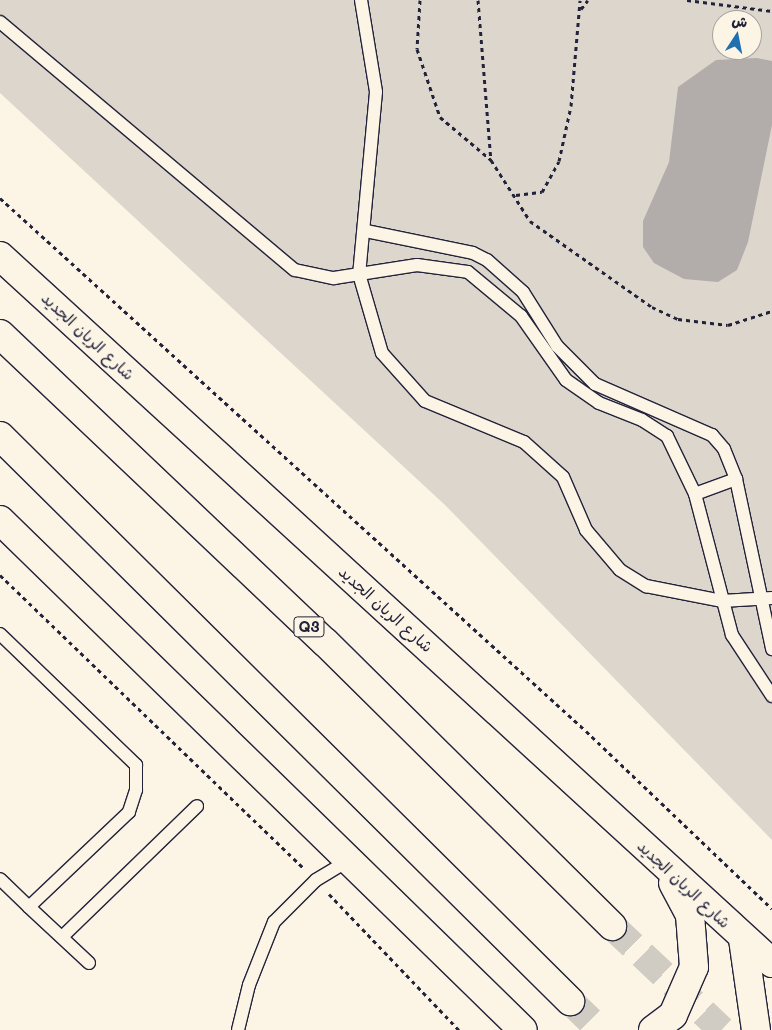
<!DOCTYPE html>
<html>
<head>
<meta charset="utf-8">
<style>
  body { margin:0 }
  #map { position:relative; width:772px; height:1030px; overflow:hidden; background:#fcf5e5; font-family:Mali,"Playpen Sans Arabic",sans-serif }
  div>[style] { position:absolute }
  .green>* { inset:0; background:#dcd6cc }
  .water>* { inset:0; background:#b2adab }
  .trunk-tunnel>* { height:28px; margin-top:-14px; transform-origin:0; background:repeating-linear-gradient(90deg,#d0cbc3 0 28px,transparent 0 42px) }
  .path>* { height:3px; margin-top:-1.5px; transform-origin:0; background:repeating-linear-gradient(90deg,#22223b 0 4px,transparent 0 8px) }
  .roads { filter:drop-shadow(1px 0 #22223b) drop-shadow(-1px 0 #22223b) drop-shadow(0 1px #22223b) drop-shadow(0 -1px #22223b) }
  .service>* { height:12px; margin:-6px; padding:0 6px; transform-origin:6px; border-radius:6px; background:#fcf5e5 }
  .secondary>* { height:28px; margin:-14px; padding:0 14px; transform-origin:14px; border-radius:14px; background:#fcf5e5 }
  .trunk>* { height:28px; margin:-14px; padding:0 14px; transform-origin:14px; border-radius:14px; background:#fcf5e5 }
  span { translate:-50% -50%; white-space:nowrap; text-align:center; line-height:1.15; -webkit-text-stroke:4px #fcf5e5; paint-order:stroke }
  .shield-label span { padding:1px 4px; background:#fcf5e5; border:1px solid; border-radius:4px; -webkit-text-stroke-width:0 }
  .shield-label { font-size:15px; color:#22223b; font-weight:700 }
  .street-label { font-size:16px; color:#22223b }
  .north { position:absolute; left:712px; top:10px; width:50px; height:50px; box-sizing:border-box; background:#fcf5e5; border:1px solid #a5a1a1; border-radius:50%; rotate:11deg; font-size:14px; font-weight:700; line-height:20px; text-align:center; color:#22223b }
  .north::after { content:''; display:block; margin:auto; width:18px; height:22px; background:#1f6fb2; clip-path:polygon(50% 0,100% 100%,50% 72%,0 100%) }
</style>
</head>
<body>
<div id="map">
  <div class="green">
    <i style="clip-path:polygon(evenodd,0 0,772px 0,772px 840px,445px 505px,0 93px,0 0,722px 20px,752px 20px,752px 50px,722px 50px,722px 20px)"></i>
  </div>
  <div class="water">
    <i style="clip-path:polygon(757px 58px,772px 61px,772px 125px,748px 242px,737px 270px,718px 282px,684px 279px,654px 263px,643px 247px,643px 221px,669px 162px,678px 87px,716px 60px)"></i>
  </div>
  <div class="trunk-tunnel">
    <i style="left:612px;top:926px;width:151px;rotate:43.4deg"></i>
    <i style="left:570px;top:1001px;width:42px;rotate:44deg"></i>
  </div>
  <div class="path">
    <i style="left:420px;top:0;width:49px;rotate:93.5deg"></i>
    <i style="left:417px;top:49px;width:72px;rotate:71.3deg"></i>
    <i style="left:440px;top:117px;width:67px;rotate:40.1deg"></i>
    <i style="left:478px;top:0;width:161px;rotate:85.4deg"></i>
    <i style="left:491px;top:160px;width:72px;rotate:57.4deg"></i>
    <i style="left:530px;top:221px;width:149px;rotate:35.2deg"></i>
    <i style="left:652px;top:307px;width:29px;rotate:25deg"></i>
    <i style="left:678px;top:319px;width:50px;rotate:6.8deg"></i>
    <i style="left:728px;top:325px;width:46px;rotate:-17.7deg"></i>
    <i style="left:687px;top:0;width:86px;rotate:7.4deg"></i>
    <i style="left:581px;top:9px;width:11px;rotate:-52deg"></i>
    <i style="left:516px;top:195px;width:26px;rotate:-7deg"></i>
    <i style="left:542px;top:192px;width:35px;rotate:-61deg"></i>
    <i style="left:559px;top:161px;width:56px;rotate:-77.7deg"></i>
    <i style="left:571px;top:106px;width:106px;rotate:-85.1deg"></i>
    <i style="left:0;top:198px;width:792px;rotate:42.29deg"></i>
    <i style="left:586px;top:731px;width:257px;rotate:43.7deg"></i>
    <i style="left:0;top:575px;width:421px;rotate:44deg"></i>
    <i style="left:329px;top:894px;width:188px;rotate:46.3deg"></i>
  </div>
  <div class="roads">
    <div class="service">
      <i style="left:361px;top:0;width:93px;rotate:80.7deg"></i>
      <i style="left:376px;top:92px;width:183px;rotate:95.3deg"></i>
      <i style="left:359px;top:274px;width:82px;rotate:73.8deg"></i>
      <i style="left:382px;top:353px;width:64px;rotate:48.1deg"></i>
      <i style="left:425px;top:401px;width:107px;rotate:22.5deg"></i>
      <i style="left:524px;top:442px;width:52px;rotate:41.9deg"></i>
      <i style="left:563px;top:477px;width:58px;rotate:66.5deg"></i>
      <i style="left:586px;top:530px;width:52px;rotate:49.6deg"></i>
      <i style="left:620px;top:570px;width:31px;rotate:32deg"></i>
      <i style="left:646px;top:586px;width:77px;rotate:11.2deg"></i>
      <i style="left:722px;top:601px;width:50px;rotate:-3.4deg"></i>
      <i style="left:0;top:22px;width:385px;rotate:40.1deg"></i>
      <i style="left:295px;top:270px;width:40px;rotate:12deg"></i>
      <i style="left:334px;top:278px;width:84px;rotate:-8.9deg"></i>
      <i style="left:417px;top:265px;width:51px;rotate:7.8deg"></i>
      <i style="left:468px;top:272px;width:69px;rotate:39.7deg"></i>
      <i style="left:521px;top:316px;width:78px;rotate:54.9deg"></i>
      <i style="left:566px;top:380px;width:40px;rotate:34.9deg"></i>
      <i style="left:599px;top:403px;width:46px;rotate:21.6deg"></i>
      <i style="left:642px;top:420px;width:30px;rotate:33deg"></i>
      <i style="left:667px;top:436px;width:64px;rotate:64.2deg"></i>
      <i style="left:695px;top:494px;width:146px;rotate:75.3deg"></i>
      <i style="left:732px;top:635px;width:73px;rotate:56.7deg"></i>
      <i style="left:366px;top:231px;width:109px;rotate:11.6deg"></i>
      <i style="left:473px;top:253px;width:16px;rotate:27deg"></i>
      <i style="left:487px;top:260px;width:48px;rotate:41.6deg"></i>
      <i style="left:523px;top:292px;width:64px;rotate:57.8deg"></i>
      <i style="left:557px;top:346px;width:54px;rotate:45deg"></i>
      <i style="left:595px;top:384px;width:128px;rotate:23.6deg"></i>
      <i style="left:712px;top:435px;width:18px;rotate:49deg"></i>
      <i style="left:724px;top:449px;width:32px;rotate:68deg"></i>
      <i style="left:736px;top:479px;width:174px;rotate:78deg"></i>
      <i style="left:695px;top:494px;width:44px;rotate:-20.1deg"></i>
      <i style="left:0;top:634px;width:189px;rotate:43.9deg"></i>
      <i style="left:136px;top:765px;width:25px;rotate:90deg"></i>
      <i style="left:136px;top:790px;width:23px;rotate:108deg"></i>
      <i style="left:129px;top:812px;width:138px;rotate:136.5deg"></i>
      <i style="left:29px;top:907px;width:40px;rotate:-136deg"></i>
      <i style="left:29px;top:907px;width:82px;rotate:43deg"></i>
      <i style="left:62px;top:937px;width:188px;rotate:-44.1deg"></i>
      <i style="left:238px;top:1030px;width:46px;rotate:-76.3deg"></i>
      <i style="left:249px;top:985px;width:68px;rotate:-68.4deg"></i>
      <i style="left:274px;top:922px;width:59px;rotate:-45deg"></i>
      <i style="left:316px;top:880px;width:39px;rotate:-31deg"></i>
    </div>
    <div class="secondary">
      <i style="left:0;top:256px;width:1047px;rotate:42.48deg"></i>
      <i style="left:0;top:520px;width:730px;rotate:44.28deg"></i>
      <i style="left:743px;top:939px;width:92px;rotate:81.9deg"></i>
      <i style="left:653px;top:1030px;width:25px;rotate:-37deg"></i>
      <i style="left:673px;top:1015px;width:52px;rotate:-66.4deg"></i>
      <i style="left:694px;top:967px;width:52px;rotate:-94.4deg"></i>
      <i style="left:690px;top:915px;width:36px;rotate:-118deg"></i>
    </div>
    <div class="trunk">
      <i style="left:0;top:334px;width:448px;rotate:43.5deg"></i>
      <i style="left:325px;top:642px;width:404px;rotate:44.7deg"></i>
      <i style="left:0;top:436px;width:803px;rotate:44.75deg"></i>
    </div>
  </div>
  <div class="shield-label">
    <span style="left:309px;top:627px">Q3</span>
  </div>
  <div class="street-label">
    <span style="left:88px;top:336px;rotate:43deg">شارع الريان الجديد</span>
    <span style="left:386px;top:609px;rotate:42deg">شارع الريان الجديد</span>
    <span style="left:684px;top:884px;rotate:43deg">شارع الريان الجديد</span>
  </div>
  <div class="north">ش</div>
</div>
</body>
</html>
